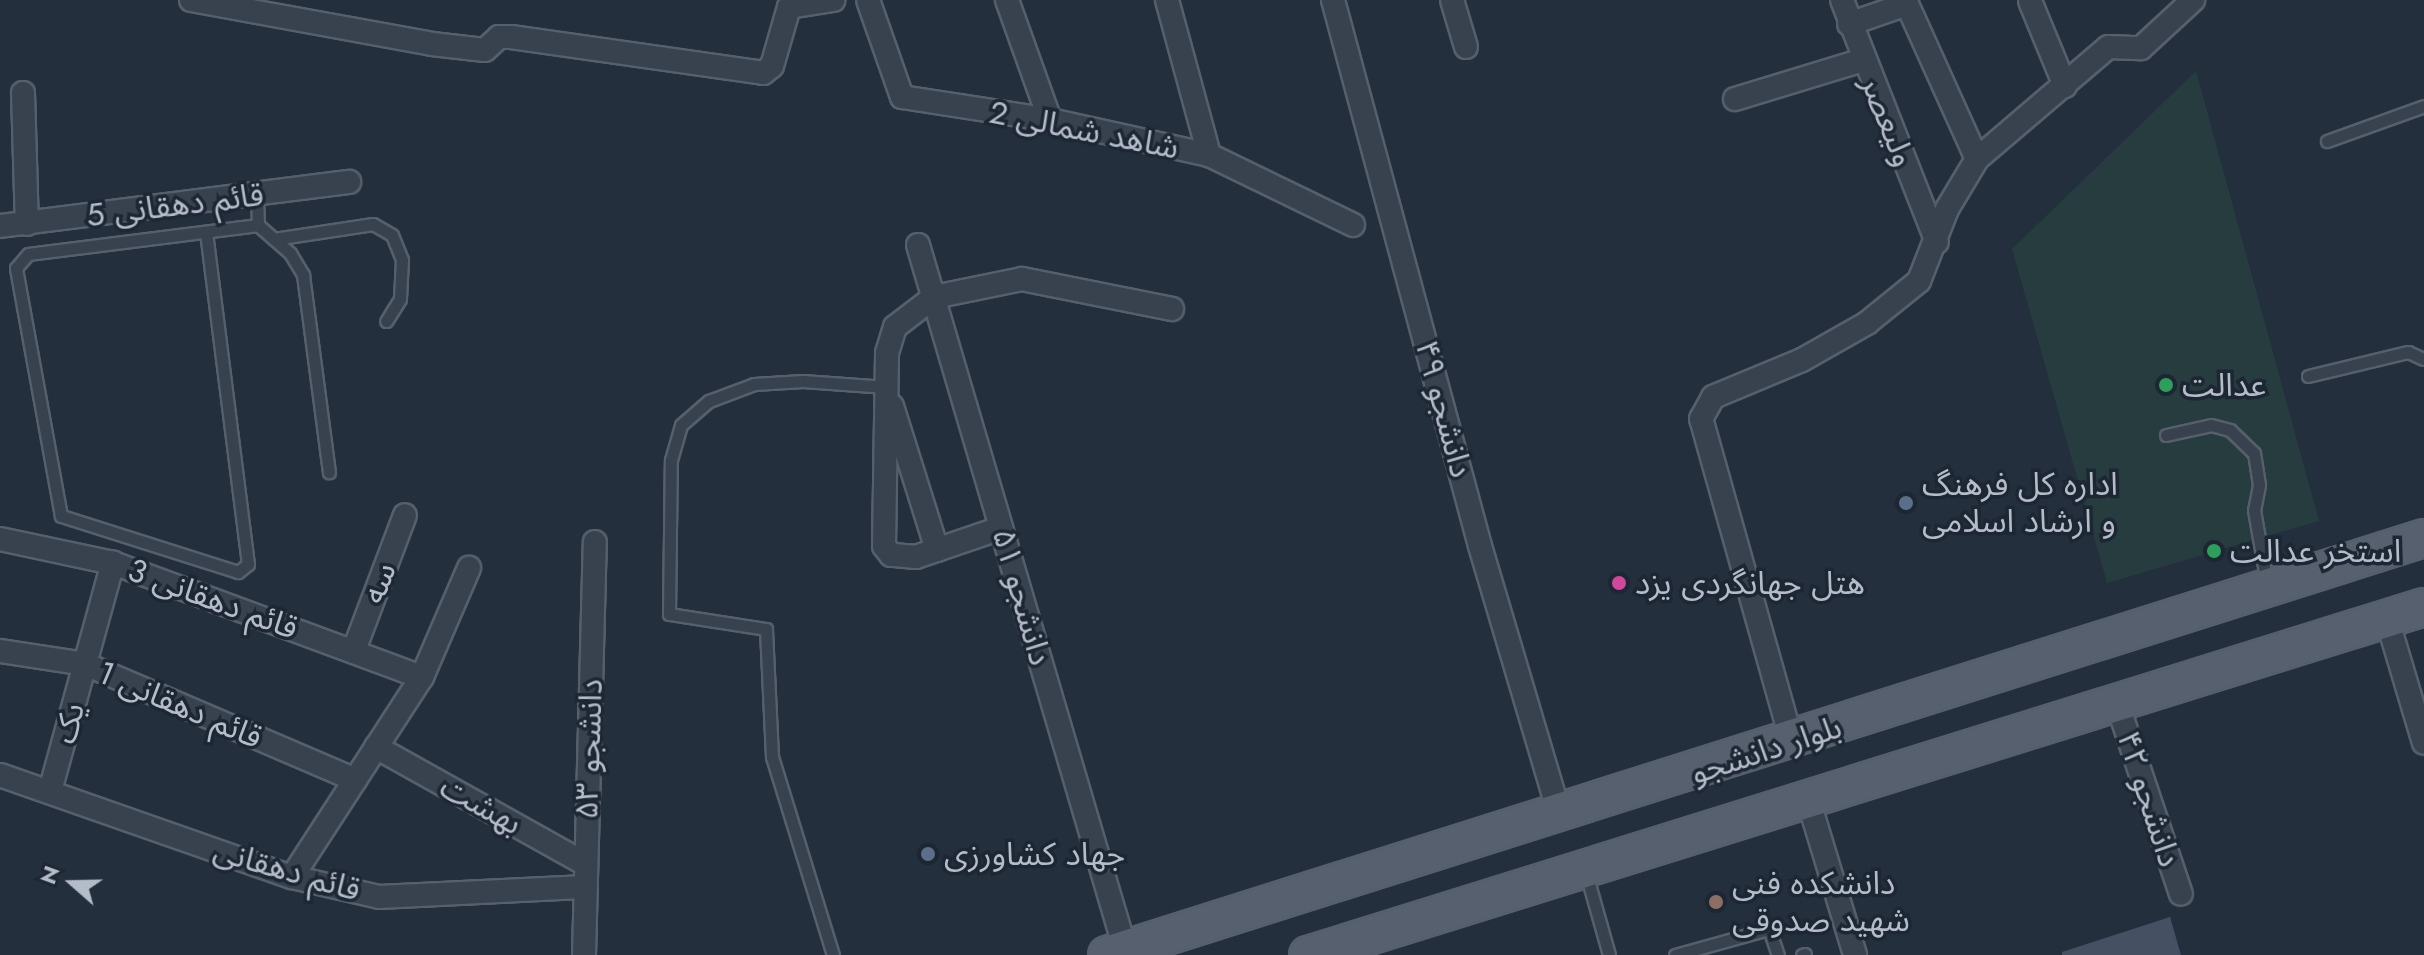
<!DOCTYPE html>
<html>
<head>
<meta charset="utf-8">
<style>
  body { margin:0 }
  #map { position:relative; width:2424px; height:955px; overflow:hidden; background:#242f3e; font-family:Jost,"Noto Sans Arabic",sans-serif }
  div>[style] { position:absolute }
  .green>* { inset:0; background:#263c3f }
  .building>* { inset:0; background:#455162 }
  .roads { filter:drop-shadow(2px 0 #565f6c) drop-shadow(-2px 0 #565f6c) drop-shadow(0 2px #565f6c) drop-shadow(0 -2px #565f6c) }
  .lane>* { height:11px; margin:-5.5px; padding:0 5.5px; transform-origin:5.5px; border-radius:5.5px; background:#38414e }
  .street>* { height:22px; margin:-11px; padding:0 11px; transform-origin:11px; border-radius:11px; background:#38414e }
  .primary>* { height:36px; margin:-18px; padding:0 18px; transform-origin:18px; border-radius:18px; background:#56606e }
  .dots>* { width:22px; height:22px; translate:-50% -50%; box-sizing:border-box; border:4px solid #1d2633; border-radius:50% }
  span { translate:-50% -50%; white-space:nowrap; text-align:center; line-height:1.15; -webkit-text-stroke:7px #1d2633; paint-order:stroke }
  .street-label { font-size:32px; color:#b4bcc9 }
  .poi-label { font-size:32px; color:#b4bcc9 }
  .left { translate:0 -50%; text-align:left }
  .north { position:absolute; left:32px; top:843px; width:80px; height:80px; -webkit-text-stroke:6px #1d2633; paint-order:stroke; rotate:290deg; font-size:22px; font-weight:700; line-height:32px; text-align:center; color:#b4bcc9 }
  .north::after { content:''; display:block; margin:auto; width:28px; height:36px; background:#b4bcc9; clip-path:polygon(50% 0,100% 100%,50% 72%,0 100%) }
</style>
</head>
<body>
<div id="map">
  <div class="green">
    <i style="clip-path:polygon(2196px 71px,2319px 521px,2107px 583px,2012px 249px)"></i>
  </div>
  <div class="building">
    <i style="clip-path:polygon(2170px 917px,2181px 955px,2062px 955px,2062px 952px)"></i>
  </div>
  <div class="roads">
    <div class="lane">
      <i style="left:2327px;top:141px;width:103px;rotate:-19.8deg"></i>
      <i style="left:258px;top:225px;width:43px;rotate:41.2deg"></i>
      <i style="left:290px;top:253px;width:26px;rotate:59deg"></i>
      <i style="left:303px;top:275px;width:199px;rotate:82.5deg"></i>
      <i style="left:206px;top:232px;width:335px;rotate:82.8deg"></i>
      <i style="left:248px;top:564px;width:13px;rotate:141deg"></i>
      <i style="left:238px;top:572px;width:186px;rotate:-162.4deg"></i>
      <i style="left:61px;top:516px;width:252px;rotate:-100.3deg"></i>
      <i style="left:16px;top:268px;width:18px;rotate:-49deg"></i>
      <i style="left:28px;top:254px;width:232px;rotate:-7.2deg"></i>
      <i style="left:258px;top:225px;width:30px;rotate:-92deg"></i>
      <i style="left:274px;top:239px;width:100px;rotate:-8.6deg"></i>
      <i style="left:373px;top:224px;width:22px;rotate:30deg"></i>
      <i style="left:392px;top:235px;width:27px;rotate:68deg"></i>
      <i style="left:402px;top:260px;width:39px;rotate:93deg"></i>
      <i style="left:400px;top:299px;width:26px;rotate:122deg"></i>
      <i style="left:2308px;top:376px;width:103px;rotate:-13.5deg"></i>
      <i style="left:2408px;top:352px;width:17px;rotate:24deg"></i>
      <i style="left:2166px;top:435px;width:46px;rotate:-12.5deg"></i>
      <i style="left:2211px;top:425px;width:20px;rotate:15deg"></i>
      <i style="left:2230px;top:430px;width:33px;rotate:44deg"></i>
      <i style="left:2254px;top:453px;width:32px;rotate:81deg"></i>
      <i style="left:2259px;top:485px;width:25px;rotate:101deg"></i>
      <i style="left:2254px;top:510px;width:75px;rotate:80deg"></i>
      <i style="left:1586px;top:873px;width:85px;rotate:74.3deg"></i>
      <i style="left:833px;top:955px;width:207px;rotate:-107.1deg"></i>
      <i style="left:772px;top:757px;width:128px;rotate:-92.7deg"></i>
      <i style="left:766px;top:629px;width:98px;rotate:-171.2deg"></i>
      <i style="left:669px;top:614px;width:154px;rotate:-89.3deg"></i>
      <i style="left:671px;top:460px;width:36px;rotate:-74deg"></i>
      <i style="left:681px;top:425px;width:37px;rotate:-41deg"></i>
      <i style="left:709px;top:401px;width:48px;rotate:-20.7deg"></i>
      <i style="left:754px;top:384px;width:49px;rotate:-3.5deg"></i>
      <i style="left:803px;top:381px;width:83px;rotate:4.1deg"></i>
      <i style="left:1675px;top:955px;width:98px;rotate:-15.5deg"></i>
      <i style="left:1769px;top:929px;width:28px;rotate:71deg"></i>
      <i style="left:1802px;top:955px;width:3px;rotate:-18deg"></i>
    </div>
    <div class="street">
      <i style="left:191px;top:0;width:245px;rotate:10.3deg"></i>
      <i style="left:432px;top:44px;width:53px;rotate:6.5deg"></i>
      <i style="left:485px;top:50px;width:19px;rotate:-43deg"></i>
      <i style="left:499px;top:37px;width:12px"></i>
      <i style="left:511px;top:37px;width:255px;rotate:8.1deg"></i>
      <i style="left:763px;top:73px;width:11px;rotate:-38deg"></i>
      <i style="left:772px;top:66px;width:61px;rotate:-73.9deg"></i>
      <i style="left:789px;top:7px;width:45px;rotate:-9deg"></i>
      <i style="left:868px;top:0;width:103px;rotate:70.7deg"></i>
      <i style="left:902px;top:97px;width:150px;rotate:8.8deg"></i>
      <i style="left:1050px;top:120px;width:163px;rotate:12.4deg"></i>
      <i style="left:1209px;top:155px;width:160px;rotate:25.9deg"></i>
      <i style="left:1007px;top:0;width:127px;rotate:70.3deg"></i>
      <i style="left:1167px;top:0;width:161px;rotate:74.8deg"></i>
      <i style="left:1333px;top:0;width:565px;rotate:74.93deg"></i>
      <i style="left:1480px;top:546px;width:282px;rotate:73.5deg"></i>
      <i style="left:1452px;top:0;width:49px;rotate:73.4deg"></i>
      <i style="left:1842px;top:0;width:260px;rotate:68.6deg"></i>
      <i style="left:2030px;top:1px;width:92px;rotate:67.6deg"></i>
      <i style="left:1849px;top:24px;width:61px;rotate:-19deg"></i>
      <i style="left:1907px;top:4px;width:170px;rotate:65.7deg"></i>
      <i style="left:23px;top:93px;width:131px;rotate:88.3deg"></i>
      <i style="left:1735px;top:99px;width:134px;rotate:-16.9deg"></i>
      <i style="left:0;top:226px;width:352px;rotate:-7.2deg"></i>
      <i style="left:918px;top:245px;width:734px;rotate:73.61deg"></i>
      <i style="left:892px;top:406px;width:151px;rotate:72.6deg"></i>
      <i style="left:1001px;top:528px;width:90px;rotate:161.2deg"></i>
      <i style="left:916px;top:557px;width:25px;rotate:-175deg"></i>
      <i style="left:891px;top:555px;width:11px;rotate:-128deg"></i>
      <i style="left:884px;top:546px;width:193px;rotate:-89.1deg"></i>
      <i style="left:887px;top:353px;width:27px;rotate:-73deg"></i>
      <i style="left:895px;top:327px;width:49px;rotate:-37.6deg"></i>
      <i style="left:934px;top:297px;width:90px;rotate:-11.6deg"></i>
      <i style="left:1022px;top:279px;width:153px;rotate:11.3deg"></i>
      <i style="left:0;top:539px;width:116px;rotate:12deg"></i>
      <i style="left:113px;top:563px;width:329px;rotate:20.3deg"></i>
      <i style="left:2387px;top:619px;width:129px;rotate:73.4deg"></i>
      <i style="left:354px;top:650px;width:144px;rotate:-69.3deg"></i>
      <i style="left:0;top:651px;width:86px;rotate:8.7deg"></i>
      <i style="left:85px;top:664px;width:294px;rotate:23.2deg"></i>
      <i style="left:2117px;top:703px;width:201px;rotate:71.5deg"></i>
      <i style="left:1792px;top:742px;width:336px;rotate:-105.7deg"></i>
      <i style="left:1701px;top:419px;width:25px;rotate:-61deg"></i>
      <i style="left:1713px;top:397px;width:96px;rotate:-22.6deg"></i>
      <i style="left:1802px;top:360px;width:75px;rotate:-29.6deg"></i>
      <i style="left:1867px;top:323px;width:67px;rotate:-38.9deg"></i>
      <i style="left:1919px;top:281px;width:77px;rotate:-68.7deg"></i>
      <i style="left:1947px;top:209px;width:58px;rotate:-59deg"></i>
      <i style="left:1977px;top:159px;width:172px;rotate:-40.5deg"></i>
      <i style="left:2108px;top:47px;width:33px;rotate:2deg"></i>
      <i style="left:2141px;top:48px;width:71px;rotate:-42.7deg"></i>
      <i style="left:376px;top:747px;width:240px;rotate:29.2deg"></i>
      <i style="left:0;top:775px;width:309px;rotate:19.3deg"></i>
      <i style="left:292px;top:877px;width:89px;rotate:12.9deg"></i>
      <i style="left:379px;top:897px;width:207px;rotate:-2.8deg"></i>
      <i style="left:50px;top:791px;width:237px;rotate:-74.6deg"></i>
      <i style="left:1808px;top:799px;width:163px;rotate:73.2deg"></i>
      <i style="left:292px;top:877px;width:239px;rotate:-57deg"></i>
      <i style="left:422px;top:677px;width:119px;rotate:-66.7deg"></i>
      <i style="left:584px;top:955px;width:413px;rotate:-88.5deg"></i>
    </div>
    <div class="primary">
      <i style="left:1107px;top:955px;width:1381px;rotate:-17.57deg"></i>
      <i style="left:1308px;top:955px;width:1169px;rotate:-17.32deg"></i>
    </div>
  </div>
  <div class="dots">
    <i style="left:2166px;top:385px;background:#2e9e5b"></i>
    <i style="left:1906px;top:503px;background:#5c6f8a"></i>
    <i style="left:2214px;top:551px;background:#2e9e5b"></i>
    <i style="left:1619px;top:583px;background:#d1479c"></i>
    <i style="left:928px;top:854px;background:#5c6f8a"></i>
    <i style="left:1716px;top:902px;background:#8d6e63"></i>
  </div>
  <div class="street-label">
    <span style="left:1888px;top:121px;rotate:68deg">ولیعصر</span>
    <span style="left:1084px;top:130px;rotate:11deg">شاهد شمالی 2</span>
    <span style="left:175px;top:205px;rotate:-7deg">قائم دهقانی 5</span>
    <span style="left:1444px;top:409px;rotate:75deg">دانشجو ۴۹</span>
    <span style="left:379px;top:583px;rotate:-69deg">سه</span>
    <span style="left:1022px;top:597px;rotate:74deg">دانشجو ۵۱</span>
    <span style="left:213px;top:599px;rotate:20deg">قائم دهقانی 3</span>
    <span style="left:180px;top:705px;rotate:23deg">قائم دهقانی 1</span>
    <span style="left:69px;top:723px;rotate:-75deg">یک</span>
    <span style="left:589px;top:749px;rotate:-88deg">دانشجو ۵۳</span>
    <span style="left:1766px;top:750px;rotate:-18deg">بلوار دانشجو</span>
    <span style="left:2149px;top:799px;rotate:72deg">دانشجو ۴۲</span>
    <span style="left:481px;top:805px;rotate:29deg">بهشت</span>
    <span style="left:287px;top:870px;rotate:16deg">قائم دهقانی</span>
  </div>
  <div class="poi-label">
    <span class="left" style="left:2182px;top:385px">عدالت</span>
    <span class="left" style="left:1922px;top:503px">اداره کل فرهنگ<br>و ارشاد اسلامی</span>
    <span class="left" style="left:2230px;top:551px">استخر عدالت</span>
    <span class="left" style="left:1635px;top:583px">هتل جهانگردی یزد</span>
    <span class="left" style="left:944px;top:854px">جهاد کشاورزی</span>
    <span class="left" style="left:1732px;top:902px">دانشکده فنی<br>شهید صدوقی</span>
  </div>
  <div class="north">N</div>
</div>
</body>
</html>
